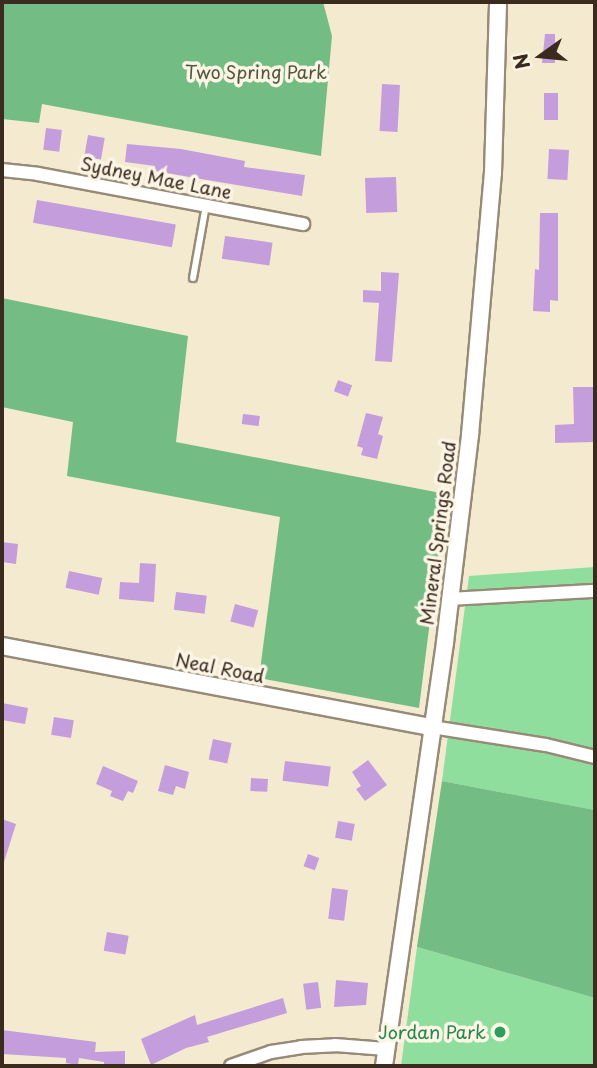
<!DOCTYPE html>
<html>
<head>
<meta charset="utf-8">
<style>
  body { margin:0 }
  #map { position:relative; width:597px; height:1068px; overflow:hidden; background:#f3ead0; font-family:"Playpen Sans",sans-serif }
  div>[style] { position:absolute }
  .green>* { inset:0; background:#8fde9d }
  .forest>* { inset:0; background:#73bd84 }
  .building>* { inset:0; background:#c49ddd; transform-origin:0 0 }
  .roads { filter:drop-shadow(2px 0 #978a77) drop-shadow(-2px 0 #978a77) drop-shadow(0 2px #978a77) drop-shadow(0 -2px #978a77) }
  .service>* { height:6px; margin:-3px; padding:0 3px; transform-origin:3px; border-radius:3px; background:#fff }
  .minor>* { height:12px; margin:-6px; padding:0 6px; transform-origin:6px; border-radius:6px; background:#fff }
  .tertiary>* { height:16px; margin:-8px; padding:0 8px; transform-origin:8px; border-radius:8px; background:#fff }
  .dots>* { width:19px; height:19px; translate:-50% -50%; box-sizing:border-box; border:4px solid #fcf5e5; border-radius:50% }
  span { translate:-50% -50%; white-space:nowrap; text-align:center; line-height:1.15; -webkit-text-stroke:7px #fcf5e5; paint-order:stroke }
  .park-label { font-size:18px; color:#50573e }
  .street-label { font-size:18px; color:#3b2a1e }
  .leisure-label { font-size:18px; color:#27864d }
  .right { translate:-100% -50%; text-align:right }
  .frame { position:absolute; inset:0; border:4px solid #3b2a1e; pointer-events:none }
  .north { position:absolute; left:506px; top:21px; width:70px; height:70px; -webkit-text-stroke:5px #fcf5e5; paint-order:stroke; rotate:255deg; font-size:19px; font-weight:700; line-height:28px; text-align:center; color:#3b2a1e }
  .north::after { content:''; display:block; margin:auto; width:24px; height:32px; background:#3b2a1e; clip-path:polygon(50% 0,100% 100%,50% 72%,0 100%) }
</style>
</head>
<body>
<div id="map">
  <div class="green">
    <i style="clip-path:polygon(595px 567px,595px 810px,442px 781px,469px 576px)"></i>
    <i style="clip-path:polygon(417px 947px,595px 998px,595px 1066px,401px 1066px)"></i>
  </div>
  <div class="forest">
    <i style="clip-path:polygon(2px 2px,323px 2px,332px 36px,321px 156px,42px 104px,39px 123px,2px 119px)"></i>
    <i style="clip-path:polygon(2px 298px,188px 336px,176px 442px,446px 494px,419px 708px,259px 678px,280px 517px,67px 476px,73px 422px,2px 407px)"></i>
    <i style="clip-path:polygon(442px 781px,595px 810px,595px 998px,417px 947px)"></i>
  </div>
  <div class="building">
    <i style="clip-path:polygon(545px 34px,555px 34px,555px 63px,542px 63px)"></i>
    <i style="left:382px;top:84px;width:18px;height:47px;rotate:3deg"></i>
    <i style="left:544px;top:93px;width:14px;height:27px"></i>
    <i style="left:46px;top:128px;width:16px;height:22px;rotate:7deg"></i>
    <i style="left:88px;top:135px;width:17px;height:22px;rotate:10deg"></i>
    <i style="clip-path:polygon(127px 144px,181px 149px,245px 161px,244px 167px,305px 175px,302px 196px,154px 171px,155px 166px,125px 162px)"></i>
    <i style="left:549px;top:149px;width:20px;height:30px;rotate:3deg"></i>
    <i style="left:396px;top:177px;width:35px;height:31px;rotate:88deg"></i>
    <i style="left:37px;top:200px;width:141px;height:23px;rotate:10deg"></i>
    <i style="clip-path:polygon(540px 213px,558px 213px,558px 301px,550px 300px,550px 312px,533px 311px,535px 269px,539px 270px)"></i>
    <i style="left:225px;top:236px;width:48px;height:23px;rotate:8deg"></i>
    <i style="clip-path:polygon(381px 272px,399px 273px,392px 362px,375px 361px,379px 303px,363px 302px,363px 290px,381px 291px)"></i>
    <i style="left:338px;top:380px;width:15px;height:12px;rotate:20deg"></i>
    <i style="clip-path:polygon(573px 387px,595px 387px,595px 442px,555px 443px,555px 425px,574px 424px)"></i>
    <i style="clip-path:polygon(366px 413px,383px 417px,378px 434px,383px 436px,377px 459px,361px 455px,363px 448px,357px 446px)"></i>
    <i style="left:243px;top:414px;width:17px;height:10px;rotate:7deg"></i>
    <i style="clip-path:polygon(2px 542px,18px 544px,16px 564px,2px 562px)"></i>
    <i style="clip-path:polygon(140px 563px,156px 564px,154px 602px,119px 599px,120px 582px,139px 583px)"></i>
    <i style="left:69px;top:571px;width:34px;height:17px;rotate:12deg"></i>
    <i style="left:176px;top:592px;width:31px;height:18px;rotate:7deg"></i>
    <i style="left:235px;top:604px;width:24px;height:18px;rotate:15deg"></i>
    <i style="clip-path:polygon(2px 703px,28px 708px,25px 724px,2px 720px)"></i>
    <i style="left:54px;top:717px;width:20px;height:18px;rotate:9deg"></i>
    <i style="left:213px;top:739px;width:19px;height:21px;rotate:12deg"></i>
    <i style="clip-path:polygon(368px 760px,387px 785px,365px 801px,356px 789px,361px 786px,352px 772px)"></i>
    <i style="left:285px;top:761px;width:46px;height:20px;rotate:7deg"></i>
    <i style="clip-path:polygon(165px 765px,189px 772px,185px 789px,176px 786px,173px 795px,158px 791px)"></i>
    <i style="clip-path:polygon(103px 766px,138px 781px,133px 793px,128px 791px,123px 801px,110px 796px,112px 791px,96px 784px)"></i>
    <i style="left:251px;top:778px;width:17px;height:13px;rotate:3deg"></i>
    <i style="clip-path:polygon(2px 819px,16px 824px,4px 862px,2px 862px)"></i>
    <i style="left:338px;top:821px;width:17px;height:17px;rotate:10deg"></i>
    <i style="left:308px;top:854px;width:12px;height:13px;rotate:20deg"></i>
    <i style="left:332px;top:888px;width:16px;height:31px;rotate:7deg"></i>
    <i style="left:107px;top:932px;width:22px;height:19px;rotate:10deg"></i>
    <i style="clip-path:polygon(336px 980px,368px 983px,366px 1005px,334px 1007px)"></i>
    <i style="left:318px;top:982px;width:26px;height:15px;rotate:83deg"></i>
    <i style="clip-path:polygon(283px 998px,287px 1013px,207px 1037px,209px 1042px,186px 1048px,151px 1065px,141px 1039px,195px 1015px,197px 1025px)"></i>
    <i style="clip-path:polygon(2px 1030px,96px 1042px,95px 1052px,125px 1051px,125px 1066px,104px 1066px,104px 1062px,79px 1058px,78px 1065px,66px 1063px,66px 1058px,2px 1054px)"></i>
  </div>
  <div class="roads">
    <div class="service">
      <i style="left:193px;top:278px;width:74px;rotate:-79.9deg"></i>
    </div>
    <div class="minor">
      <i style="left:2px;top:170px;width:36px;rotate:6deg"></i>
      <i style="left:38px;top:174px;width:270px;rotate:10.7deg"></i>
      <i style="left:450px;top:599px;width:145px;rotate:-3.2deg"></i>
      <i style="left:432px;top:727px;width:115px;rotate:9deg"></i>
      <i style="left:546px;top:745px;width:50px;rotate:13.8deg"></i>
      <i style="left:231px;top:1066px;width:42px;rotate:-19.3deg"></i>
      <i style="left:271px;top:1052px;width:30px;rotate:-9deg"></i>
      <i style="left:301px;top:1047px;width:34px;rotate:-3deg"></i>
      <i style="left:335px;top:1045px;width:51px;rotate:4.5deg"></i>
    </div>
    <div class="tertiary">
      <i style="left:2px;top:646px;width:438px;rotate:10.7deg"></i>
      <i style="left:384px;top:1066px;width:428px;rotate:-81.8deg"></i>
      <i style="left:445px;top:642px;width:209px;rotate:-83.1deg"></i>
      <i style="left:470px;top:435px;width:263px;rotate:-85deg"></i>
      <i style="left:493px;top:173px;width:171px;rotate:-88.3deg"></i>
    </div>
  </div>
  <div class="dots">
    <i style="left:500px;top:1032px;background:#2e9e5b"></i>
  </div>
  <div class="park-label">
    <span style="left:256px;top:72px">Two Spring Park</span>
  </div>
  <div class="street-label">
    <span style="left:156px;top:178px;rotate:11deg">Sydney Mae Lane</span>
    <span style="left:438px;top:533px;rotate:-83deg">Mineral Springs Road</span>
    <span style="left:220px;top:668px;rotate:11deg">Neal Road</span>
  </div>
  <div class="leisure-label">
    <span class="right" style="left:486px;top:1032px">Jordan Park</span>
  </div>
  <div class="frame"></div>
  <div class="north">N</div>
</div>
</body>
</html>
